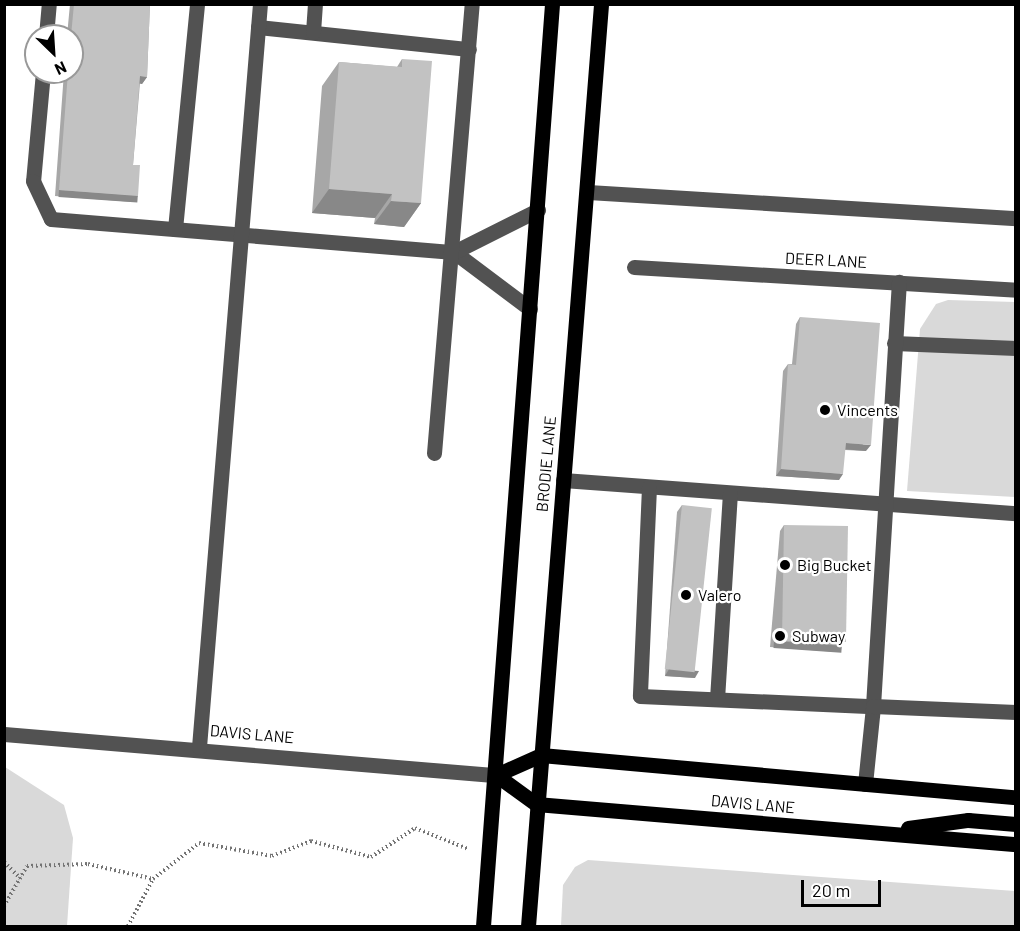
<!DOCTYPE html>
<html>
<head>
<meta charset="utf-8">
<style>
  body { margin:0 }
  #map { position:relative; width:1020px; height:931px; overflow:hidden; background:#fff; font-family:Barlow,sans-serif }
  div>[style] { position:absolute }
  .green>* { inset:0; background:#d9d9d9 }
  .path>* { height:4px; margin-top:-2px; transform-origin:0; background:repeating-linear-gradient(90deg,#747474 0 1.5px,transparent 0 4.5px) }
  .minor>* { height:15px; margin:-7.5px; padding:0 7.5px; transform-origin:7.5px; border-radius:7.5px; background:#525252 }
  .major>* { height:15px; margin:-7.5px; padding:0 7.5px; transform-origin:7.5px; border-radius:7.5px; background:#000 }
  .wall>* { inset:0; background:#a7a7a7 }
  .shaded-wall>* { inset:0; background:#888; transform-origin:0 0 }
  .building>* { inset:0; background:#c2c2c2; transform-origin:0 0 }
  .dots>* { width:16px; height:16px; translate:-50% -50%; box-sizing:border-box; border:3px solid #fff; border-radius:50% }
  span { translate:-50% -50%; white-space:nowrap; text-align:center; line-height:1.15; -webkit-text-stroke:4.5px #fff; paint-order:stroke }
  .street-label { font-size:16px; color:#000 }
  .poi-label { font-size:16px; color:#000 }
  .left { translate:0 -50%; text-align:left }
  .frame { position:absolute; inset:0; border:6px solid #000; pointer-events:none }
  .north { position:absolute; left:24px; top:24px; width:60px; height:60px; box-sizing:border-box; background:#fff; border:2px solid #999; border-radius:50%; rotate:155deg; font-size:16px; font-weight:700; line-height:24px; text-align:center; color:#000 }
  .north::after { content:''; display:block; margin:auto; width:21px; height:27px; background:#000; clip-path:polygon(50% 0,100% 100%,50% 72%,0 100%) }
  .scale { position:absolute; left:801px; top:880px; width:80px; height:27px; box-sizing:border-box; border:3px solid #000; border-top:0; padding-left:8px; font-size:18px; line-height:21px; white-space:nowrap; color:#000; -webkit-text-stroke:4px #fff; paint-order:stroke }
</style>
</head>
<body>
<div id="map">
  <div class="green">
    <i style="clip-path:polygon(948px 300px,1015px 302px,1015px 497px,907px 491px,920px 329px,936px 304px)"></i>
    <i style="clip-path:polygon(5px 767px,64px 805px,73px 838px,67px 926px,5px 926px)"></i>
    <i style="clip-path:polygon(588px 860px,1015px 891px,1015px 926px,561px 926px,563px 885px,575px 867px)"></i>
  </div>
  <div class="path">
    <i style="left:4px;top:862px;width:23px;rotate:45deg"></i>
    <i style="left:4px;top:906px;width:46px;rotate:-60.1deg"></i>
    <i style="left:27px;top:866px;width:61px;rotate:-1.9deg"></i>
    <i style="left:88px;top:864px;width:67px;rotate:13deg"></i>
    <i style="left:153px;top:879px;width:58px;rotate:-38deg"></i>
    <i style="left:199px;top:843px;width:74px;rotate:10.1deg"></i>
    <i style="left:272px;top:856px;width:42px;rotate:-21deg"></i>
    <i style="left:311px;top:841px;width:62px;rotate:14.9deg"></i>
    <i style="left:371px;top:857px;width:53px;rotate:-33.4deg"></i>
    <i style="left:415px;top:828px;width:57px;rotate:21.6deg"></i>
    <i style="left:128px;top:926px;width:53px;rotate:-62deg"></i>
  </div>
  <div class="minor">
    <i style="left:258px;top:27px;width:212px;rotate:6deg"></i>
    <i style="left:313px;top:32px;width:28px;rotate:-86deg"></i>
    <i style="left:46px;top:36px;width:32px;rotate:-85deg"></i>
    <i style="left:43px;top:72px;width:109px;rotate:95.2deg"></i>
    <i style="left:33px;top:181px;width:42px;rotate:64.7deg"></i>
    <i style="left:51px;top:219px;width:404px;rotate:4.7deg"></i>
    <i style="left:588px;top:192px;width:429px;rotate:3.5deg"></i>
    <i style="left:175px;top:229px;width:226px;rotate:-84.4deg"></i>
    <i style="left:634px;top:267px;width:383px;rotate:3.4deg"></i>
    <i style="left:530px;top:309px;width:95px;rotate:-143.1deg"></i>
    <i style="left:454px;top:252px;width:94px;rotate:-26.6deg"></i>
    <i style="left:894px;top:343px;width:122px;rotate:2.3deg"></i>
    <i style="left:434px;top:453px;width:451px;rotate:-85.2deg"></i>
    <i style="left:563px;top:480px;width:454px;rotate:4.2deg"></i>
    <i style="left:649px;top:487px;width:209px;rotate:92.5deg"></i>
    <i style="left:640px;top:696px;width:233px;rotate:2.5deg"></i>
    <i style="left:873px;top:706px;width:425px;rotate:-86.5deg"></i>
    <i style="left:717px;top:699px;width:206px;rotate:-86.4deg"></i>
    <i style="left:4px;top:734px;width:494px;rotate:4.8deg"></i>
    <i style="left:199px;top:747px;width:745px;rotate:-85.31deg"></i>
    <i style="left:865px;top:784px;width:78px;rotate:-84.1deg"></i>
    <i style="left:873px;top:706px;width:143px;rotate:2.4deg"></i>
  </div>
  <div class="major">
    <i style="left:496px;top:775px;width:49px;rotate:35.9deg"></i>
    <i style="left:536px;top:804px;width:482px;rotate:4.8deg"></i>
    <i style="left:496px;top:775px;width:49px;rotate:-24deg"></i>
    <i style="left:541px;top:755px;width:477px;rotate:5.1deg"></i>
    <i style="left:908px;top:828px;width:61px;rotate:-7.6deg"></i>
    <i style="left:968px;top:820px;width:48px;rotate:4.8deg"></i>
    <i style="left:483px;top:926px;width:925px;rotate:-85.72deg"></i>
    <i style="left:528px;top:926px;width:925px;rotate:-85.47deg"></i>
  </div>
  <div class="wall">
    <i style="clip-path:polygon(70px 4px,150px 4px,147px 77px,142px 84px,140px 83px,133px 165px,138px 196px,133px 202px,55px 196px,64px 72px,72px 72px,72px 36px,67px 36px)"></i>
    <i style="clip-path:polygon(402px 59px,421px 203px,404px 227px,374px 224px,375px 218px,312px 213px,322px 86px,339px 62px,397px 67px)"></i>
    <i style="clip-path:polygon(800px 317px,866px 451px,845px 450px,839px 480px,776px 476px,783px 371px,788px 364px,792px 364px,796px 324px)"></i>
    <i style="clip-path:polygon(682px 505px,695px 678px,665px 676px,677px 512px)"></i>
    <i style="clip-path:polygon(784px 525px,842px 646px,837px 652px,770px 647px,780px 531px)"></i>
  </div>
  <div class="shaded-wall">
    <i style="clip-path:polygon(140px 76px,147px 77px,142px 84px,136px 83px)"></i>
    <i style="clip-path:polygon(329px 189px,392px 194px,375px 218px,312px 213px)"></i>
    <i style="left:59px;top:190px;width:79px;height:7px;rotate:4deg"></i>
    <i style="clip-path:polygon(391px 201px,421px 203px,404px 227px,374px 224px)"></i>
    <i style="clip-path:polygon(846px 443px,871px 445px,866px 451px,841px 449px)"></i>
    <i style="clip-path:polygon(781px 469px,843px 474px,839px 480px,776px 476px)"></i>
    <i style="left:774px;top:641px;width:68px;height:7px;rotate:4deg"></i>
    <i style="clip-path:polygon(669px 669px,699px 671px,695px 678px,665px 676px)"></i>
  </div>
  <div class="building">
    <i style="clip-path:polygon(74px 4px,150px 4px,147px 77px,140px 76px,133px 165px,140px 165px,138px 196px,59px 190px,68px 72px,72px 72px,71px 36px)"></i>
    <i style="clip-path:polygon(402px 59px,432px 61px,421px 203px,391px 201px,392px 194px,329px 189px,339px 62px,402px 67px)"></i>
    <i style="clip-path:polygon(800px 317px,880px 323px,871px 445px,846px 443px,843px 474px,781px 469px,788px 364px,796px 365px)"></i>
    <i style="left:682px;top:505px;width:30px;height:165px;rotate:6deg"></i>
    <i style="left:784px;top:525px;width:64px;height:116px;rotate:1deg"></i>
  </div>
  <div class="dots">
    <i style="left:825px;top:410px;background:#000"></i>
    <i style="left:785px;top:565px;background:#000"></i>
    <i style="left:686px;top:595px;background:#000"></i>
    <i style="left:780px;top:636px;background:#000"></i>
  </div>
  <div class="street-label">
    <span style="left:826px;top:260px;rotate:3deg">DEER LANE</span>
    <span style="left:546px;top:464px;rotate:-85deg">BRODIE LANE</span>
    <span style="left:252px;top:734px;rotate:5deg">DAVIS LANE</span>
    <span style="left:753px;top:804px;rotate:5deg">DAVIS LANE</span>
  </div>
  <div class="poi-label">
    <span class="left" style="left:837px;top:410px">Vincents</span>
    <span class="left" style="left:797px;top:565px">Big Bucket</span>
    <span class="left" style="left:698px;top:595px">Valero</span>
    <span class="left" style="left:792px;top:636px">Subway</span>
  </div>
  <div class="frame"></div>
  <div class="north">N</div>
  <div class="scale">20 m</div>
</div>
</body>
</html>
